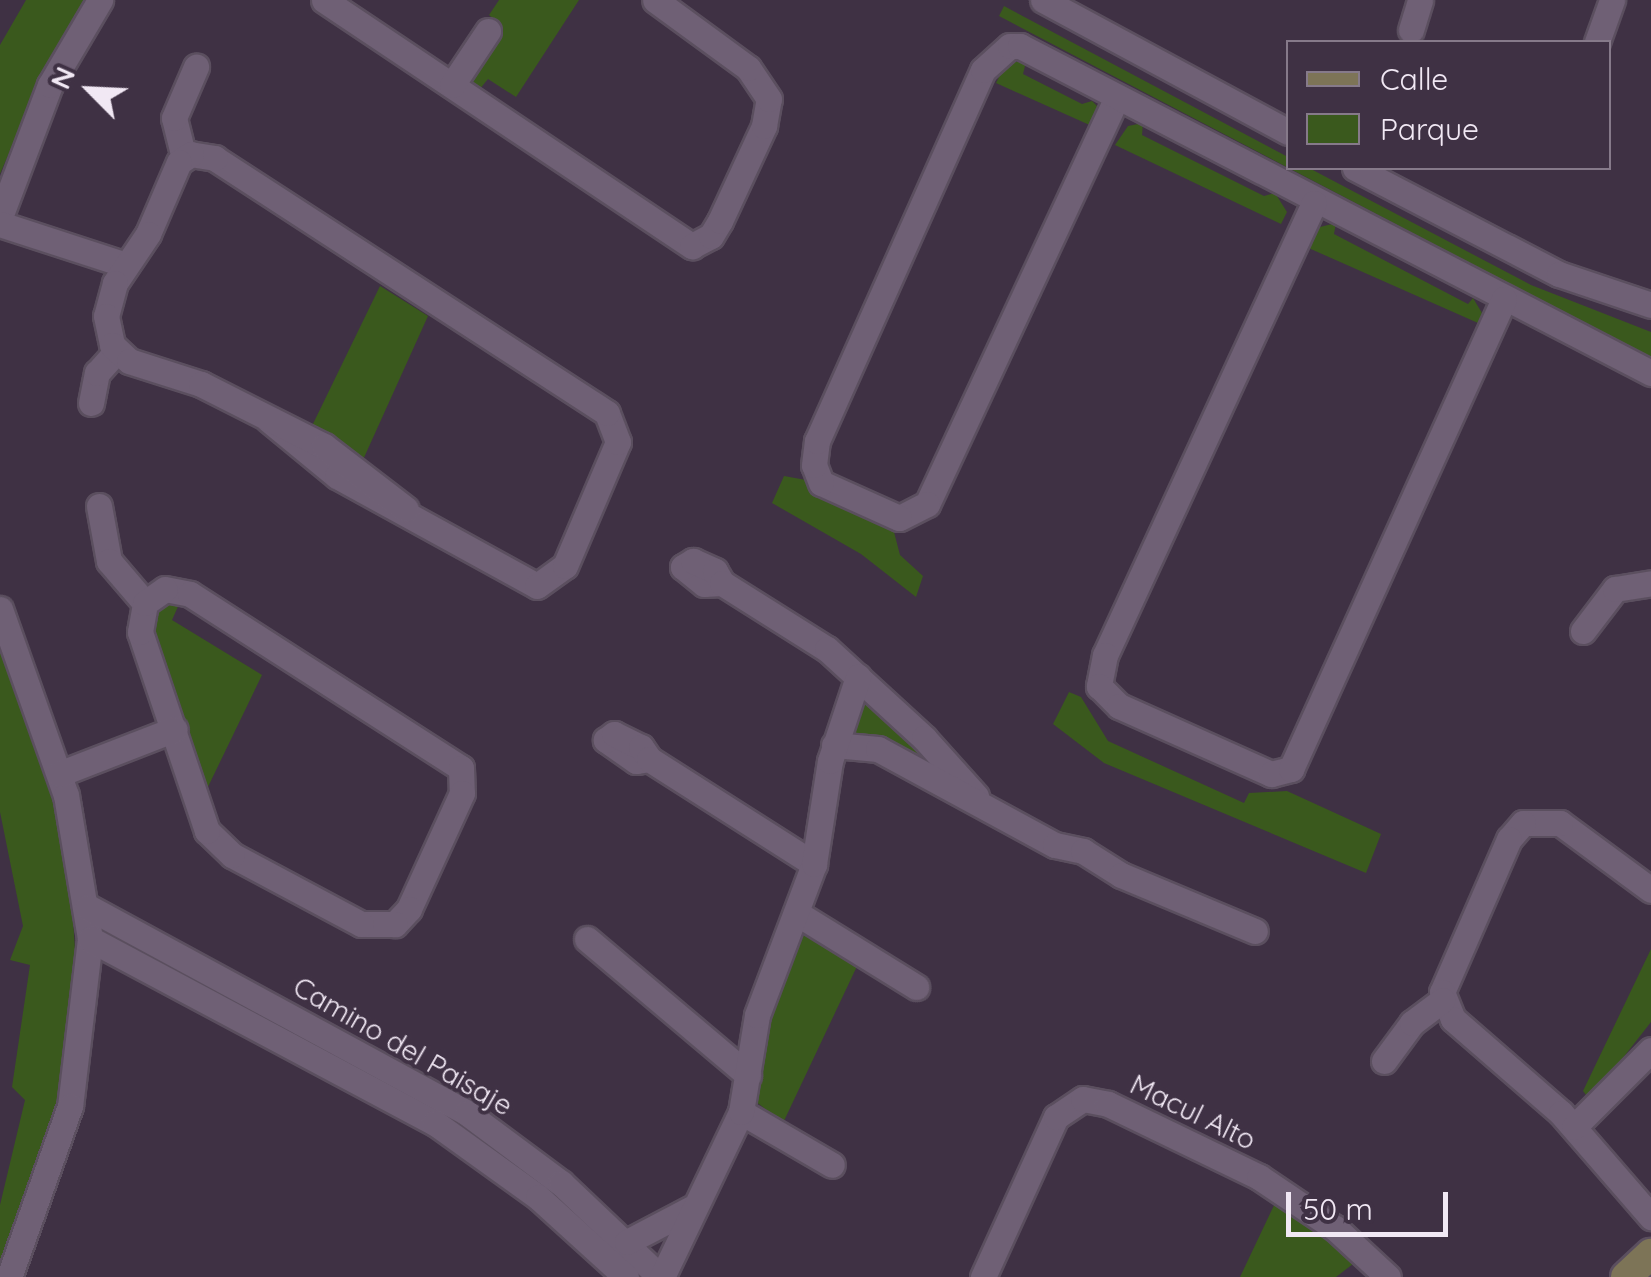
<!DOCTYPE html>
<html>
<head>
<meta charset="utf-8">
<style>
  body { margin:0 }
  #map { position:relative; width:1651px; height:1277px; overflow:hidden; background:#3f3144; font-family:Quicksand,sans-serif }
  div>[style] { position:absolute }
  .green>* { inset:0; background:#3a591d }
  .roads { filter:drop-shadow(2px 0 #5b4f5f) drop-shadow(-2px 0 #5b4f5f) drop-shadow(0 2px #5b4f5f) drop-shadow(0 -2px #5b4f5f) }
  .street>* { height:25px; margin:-12.5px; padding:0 12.5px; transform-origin:12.5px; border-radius:12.5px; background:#6f6075 }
  .secondary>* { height:30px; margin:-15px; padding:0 15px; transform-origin:15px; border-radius:15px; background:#7d7457 }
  span { translate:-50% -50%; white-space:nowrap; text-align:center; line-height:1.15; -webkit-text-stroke:8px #3f3144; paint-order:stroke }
  .street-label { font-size:28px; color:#f1e8f4 }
  .legend { position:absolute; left:1286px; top:40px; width:325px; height:130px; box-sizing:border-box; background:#3f3144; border:2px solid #867a8a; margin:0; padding:12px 18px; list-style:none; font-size:30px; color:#f1e8f4 }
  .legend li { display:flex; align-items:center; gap:20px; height:50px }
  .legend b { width:50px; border:2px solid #867a8a }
  .north { position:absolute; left:40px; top:40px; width:100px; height:100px; -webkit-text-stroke:8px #3f3144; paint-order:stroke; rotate:294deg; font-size:28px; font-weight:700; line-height:40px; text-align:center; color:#f1e8f4 }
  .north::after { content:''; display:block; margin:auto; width:35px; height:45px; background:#f1e8f4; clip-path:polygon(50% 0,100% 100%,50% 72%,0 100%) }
  .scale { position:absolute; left:1286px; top:1192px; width:162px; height:45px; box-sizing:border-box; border:5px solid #f1e8f4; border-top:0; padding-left:12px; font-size:30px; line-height:35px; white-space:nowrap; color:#f1e8f4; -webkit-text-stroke:8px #3f3144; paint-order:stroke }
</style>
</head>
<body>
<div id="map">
  <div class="green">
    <i style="clip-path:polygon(26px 0,89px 0,52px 54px,0 174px,0 45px)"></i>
    <i style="clip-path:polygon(499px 0,579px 0,516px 97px,488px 79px,479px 90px,465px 81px,500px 25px,489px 15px)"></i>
    <i style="clip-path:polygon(1004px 6px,1288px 157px,1288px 168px,1309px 168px,1531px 285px,1651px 332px,1651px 358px,999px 16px)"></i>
    <i style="clip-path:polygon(1007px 62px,1026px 62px,1023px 74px,1082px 104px,1092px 101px,1100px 109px,1094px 127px,996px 83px)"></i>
    <i style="clip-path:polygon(1143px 123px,1142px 135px,1264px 196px,1275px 193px,1287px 212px,1281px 224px,1115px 145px,1128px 126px)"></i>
    <i style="clip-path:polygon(1336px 223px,1334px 234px,1468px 304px,1473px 298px,1482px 313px,1478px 323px,1304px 246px,1316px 228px)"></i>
    <i style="clip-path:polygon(380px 286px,428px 316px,362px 462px,310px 430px)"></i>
    <i style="clip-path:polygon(784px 476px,806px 480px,814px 496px,894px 532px,900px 555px,923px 576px,916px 597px,861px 554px,772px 503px)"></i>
    <i style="clip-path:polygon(161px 602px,180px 602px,172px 620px,262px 675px,206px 791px,149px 624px)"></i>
    <i style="clip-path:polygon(0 651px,50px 789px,71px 887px,77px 982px,67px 1069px,31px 1194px,0 1270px,0 1205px,25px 1100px,12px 1087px,30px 965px,10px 960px,23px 926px,0 812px)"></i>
    <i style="clip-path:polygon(1069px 692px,1081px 697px,1108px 741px,1244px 803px,1249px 793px,1287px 791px,1381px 834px,1366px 873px,1104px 763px,1053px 724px)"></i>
    <i style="clip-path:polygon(864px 699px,949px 771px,854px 732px)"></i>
    <i style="clip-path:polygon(805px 935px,859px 962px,783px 1123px,755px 1101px,760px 1041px,797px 941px)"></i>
    <i style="clip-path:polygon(1651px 949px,1651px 1022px,1590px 1100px,1583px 1091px)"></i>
    <i style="clip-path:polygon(1277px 1199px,1324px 1234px,1353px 1264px,1336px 1277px,1240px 1277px)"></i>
  </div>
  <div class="roads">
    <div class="street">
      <i style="left:324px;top:0;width:443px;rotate:33.8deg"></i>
      <i style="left:692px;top:246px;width:21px;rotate:-28deg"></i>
      <i style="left:711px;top:236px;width:17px;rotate:-59deg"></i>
      <i style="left:720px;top:221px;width:105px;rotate:-65.1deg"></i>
      <i style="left:764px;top:126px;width:27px;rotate:-80deg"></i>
      <i style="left:769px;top:99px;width:37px;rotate:-124deg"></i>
      <i style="left:748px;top:68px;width:115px;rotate:-143.8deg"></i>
      <i style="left:1043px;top:0;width:278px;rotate:28.3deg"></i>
      <i style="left:1411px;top:30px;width:31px;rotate:-73deg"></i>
      <i style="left:1597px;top:42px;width:45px;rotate:-70.3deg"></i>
      <i style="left:452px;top:85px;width:65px;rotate:-56.3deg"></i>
      <i style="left:1117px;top:97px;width:449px;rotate:115deg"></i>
      <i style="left:927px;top:504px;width:31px;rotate:153deg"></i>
      <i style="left:899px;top:518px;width:85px;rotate:-155.8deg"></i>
      <i style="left:821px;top:483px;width:19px;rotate:-111deg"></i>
      <i style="left:814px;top:465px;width:24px;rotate:-83deg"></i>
      <i style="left:817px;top:441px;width:406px;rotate:-65.9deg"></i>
      <i style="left:983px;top:70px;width:36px;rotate:-42deg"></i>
      <i style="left:1010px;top:46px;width:10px"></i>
      <i style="left:1020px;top:46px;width:711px;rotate:27.39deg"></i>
      <i style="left:184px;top:158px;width:41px;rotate:-104deg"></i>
      <i style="left:174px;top:118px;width:56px;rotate:-66.7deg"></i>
      <i style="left:1355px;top:168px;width:230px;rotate:27.5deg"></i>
      <i style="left:1559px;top:274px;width:97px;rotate:18.6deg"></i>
      <i style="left:1314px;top:203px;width:498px;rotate:114.8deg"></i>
      <i style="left:1105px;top:655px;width:32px;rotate:101deg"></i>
      <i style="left:1099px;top:686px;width:28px;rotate:45deg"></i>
      <i style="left:1119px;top:706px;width:167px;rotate:24.1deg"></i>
      <i style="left:1271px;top:774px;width:21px;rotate:-14deg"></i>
      <i style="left:1291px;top:769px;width:516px;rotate:-65.62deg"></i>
      <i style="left:0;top:217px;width:141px;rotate:-69.3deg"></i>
      <i style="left:50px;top:85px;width:99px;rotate:-59.5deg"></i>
      <i style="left:0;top:224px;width:133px;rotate:18deg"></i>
      <i style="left:91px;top:403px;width:31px;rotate:-79deg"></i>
      <i style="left:97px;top:373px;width:28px;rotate:-48deg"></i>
      <i style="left:269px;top:420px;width:88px;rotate:39.5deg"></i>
      <i style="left:337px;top:476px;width:228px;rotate:28.8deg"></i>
      <i style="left:537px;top:586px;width:34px;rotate:-36deg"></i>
      <i style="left:565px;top:566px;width:135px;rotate:-66.9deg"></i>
      <i style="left:618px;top:442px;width:31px;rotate:-111deg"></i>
      <i style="left:607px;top:413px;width:468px;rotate:-147deg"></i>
      <i style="left:215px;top:158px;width:24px;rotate:-171deg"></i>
      <i style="left:191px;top:154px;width:14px;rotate:146deg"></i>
      <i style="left:179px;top:162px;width:78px;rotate:113.3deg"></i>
      <i style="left:148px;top:234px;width:59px;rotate:124deg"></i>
      <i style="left:115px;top:283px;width:34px;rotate:105deg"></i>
      <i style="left:106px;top:316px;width:30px;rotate:78deg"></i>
      <i style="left:112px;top:345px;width:23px;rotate:43deg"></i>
      <i style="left:129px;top:361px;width:76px;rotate:17.7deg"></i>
      <i style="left:201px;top:384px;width:138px;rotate:26.8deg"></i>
      <i style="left:324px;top:446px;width:103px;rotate:37.5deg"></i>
      <i style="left:99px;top:506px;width:56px;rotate:79.7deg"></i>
      <i style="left:109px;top:561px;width:55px;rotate:49.4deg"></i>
      <i style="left:722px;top:583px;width:18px;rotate:177deg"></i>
      <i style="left:704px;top:584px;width:27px;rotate:-141deg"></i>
      <i style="left:683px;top:567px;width:12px;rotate:-31deg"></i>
      <i style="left:693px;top:561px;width:24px;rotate:24deg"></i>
      <i style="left:715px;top:571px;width:14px;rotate:60deg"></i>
      <i style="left:722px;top:583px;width:124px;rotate:32.2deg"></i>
      <i style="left:827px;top:649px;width:132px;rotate:42.5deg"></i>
      <i style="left:924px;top:738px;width:78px;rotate:48.1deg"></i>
      <i style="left:165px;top:589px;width:25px;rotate:11deg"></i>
      <i style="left:190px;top:594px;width:322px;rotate:32.7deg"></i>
      <i style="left:461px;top:768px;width:25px;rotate:88deg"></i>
      <i style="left:462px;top:793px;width:128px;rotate:114.6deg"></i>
      <i style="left:409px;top:909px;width:21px;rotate:133deg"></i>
      <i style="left:395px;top:924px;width:34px;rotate:180deg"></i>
      <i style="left:361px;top:924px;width:146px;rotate:-151.9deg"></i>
      <i style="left:232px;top:855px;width:35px;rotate:-136deg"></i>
      <i style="left:207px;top:831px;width:210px;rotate:-108.6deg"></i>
      <i style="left:140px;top:632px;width:29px;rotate:-80deg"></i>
      <i style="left:145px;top:603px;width:24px;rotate:-35deg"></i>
      <i style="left:0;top:609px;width:197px;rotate:70.5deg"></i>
      <i style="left:66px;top:795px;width:146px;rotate:80.5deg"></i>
      <i style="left:90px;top:939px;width:168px;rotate:96.8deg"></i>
      <i style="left:70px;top:1106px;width:182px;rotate:109.6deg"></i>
      <i style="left:1583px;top:631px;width:53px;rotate:-52.7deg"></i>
      <i style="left:1615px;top:589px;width:36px;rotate:-9deg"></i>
      <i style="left:834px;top:745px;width:44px;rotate:5.2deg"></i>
      <i style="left:878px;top:749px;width:201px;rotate:28.5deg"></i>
      <i style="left:1055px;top:845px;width:29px;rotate:12deg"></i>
      <i style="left:1083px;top:851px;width:45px;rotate:32.3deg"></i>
      <i style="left:1121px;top:875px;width:145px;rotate:22.7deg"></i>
      <i style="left:649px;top:759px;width:13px;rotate:171deg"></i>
      <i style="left:636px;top:761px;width:37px;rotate:-145deg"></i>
      <i style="left:606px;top:740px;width:10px;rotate:-37deg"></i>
      <i style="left:614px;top:734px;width:30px;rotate:26deg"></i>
      <i style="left:641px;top:747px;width:14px;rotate:56deg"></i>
      <i style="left:649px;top:759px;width:196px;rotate:32.5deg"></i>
      <i style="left:59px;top:774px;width:124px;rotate:-21.2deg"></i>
      <i style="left:1651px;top:890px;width:113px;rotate:-143.6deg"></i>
      <i style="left:1560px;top:823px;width:37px;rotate:180deg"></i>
      <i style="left:1523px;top:823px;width:21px;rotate:131deg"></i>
      <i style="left:1509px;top:839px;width:167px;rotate:113.6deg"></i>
      <i style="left:1442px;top:992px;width:29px;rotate:68deg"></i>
      <i style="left:1453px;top:1019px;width:143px;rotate:41deg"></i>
      <i style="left:1561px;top:1113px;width:138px;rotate:49.1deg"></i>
      <i style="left:88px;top:907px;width:431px;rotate:28.5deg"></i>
      <i style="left:467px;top:1113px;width:117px;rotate:36.7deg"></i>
      <i style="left:561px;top:1183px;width:137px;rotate:43.5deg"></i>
      <i style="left:798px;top:914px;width:139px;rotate:31.7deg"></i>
      <i style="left:90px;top:939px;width:391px;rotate:28.1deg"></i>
      <i style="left:435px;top:1123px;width:127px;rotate:35.7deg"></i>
      <i style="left:538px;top:1197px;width:119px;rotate:42.3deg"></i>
      <i style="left:587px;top:939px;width:211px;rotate:40.2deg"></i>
      <i style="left:1384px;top:1061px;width:47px;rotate:-53.6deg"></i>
      <i style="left:1412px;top:1023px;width:38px;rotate:-37deg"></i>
      <i style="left:741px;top:1112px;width:105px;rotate:30.2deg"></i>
      <i style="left:1574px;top:1127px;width:109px;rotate:-45deg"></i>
      <i style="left:627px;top:1242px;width:73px;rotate:-27.6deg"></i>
      <i style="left:662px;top:1277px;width:183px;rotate:-64.4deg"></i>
      <i style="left:741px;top:1112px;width:98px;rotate:-80.6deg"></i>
      <i style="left:757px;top:1015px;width:161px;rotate:-69.3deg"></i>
      <i style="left:814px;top:864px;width:104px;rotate:-81.2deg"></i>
      <i style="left:830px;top:761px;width:89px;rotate:-71.6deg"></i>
      <i style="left:983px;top:1277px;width:176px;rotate:-65.5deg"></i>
      <i style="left:1056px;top:1117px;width:32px;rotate:-34deg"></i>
      <i style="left:1083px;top:1099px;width:25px;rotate:11deg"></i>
      <i style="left:1108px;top:1104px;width:168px;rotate:25.8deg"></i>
      <i style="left:1259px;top:1177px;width:92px;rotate:33.9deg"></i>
      <i style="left:1335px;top:1228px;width:72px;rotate:42.8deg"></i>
    </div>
    <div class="secondary">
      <i style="left:1626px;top:1277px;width:34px;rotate:-43deg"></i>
    </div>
  </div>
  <div class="street-label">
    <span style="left:403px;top:1046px;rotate:30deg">Camino del Paisaje</span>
    <span style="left:1193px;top:1112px;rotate:26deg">Macul Alto</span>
  </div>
  <ul class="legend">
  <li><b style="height:12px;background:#7d7457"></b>Calle</li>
  <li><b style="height:28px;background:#3a591d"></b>Parque</li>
  </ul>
  <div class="north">N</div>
  <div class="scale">50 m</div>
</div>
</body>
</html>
